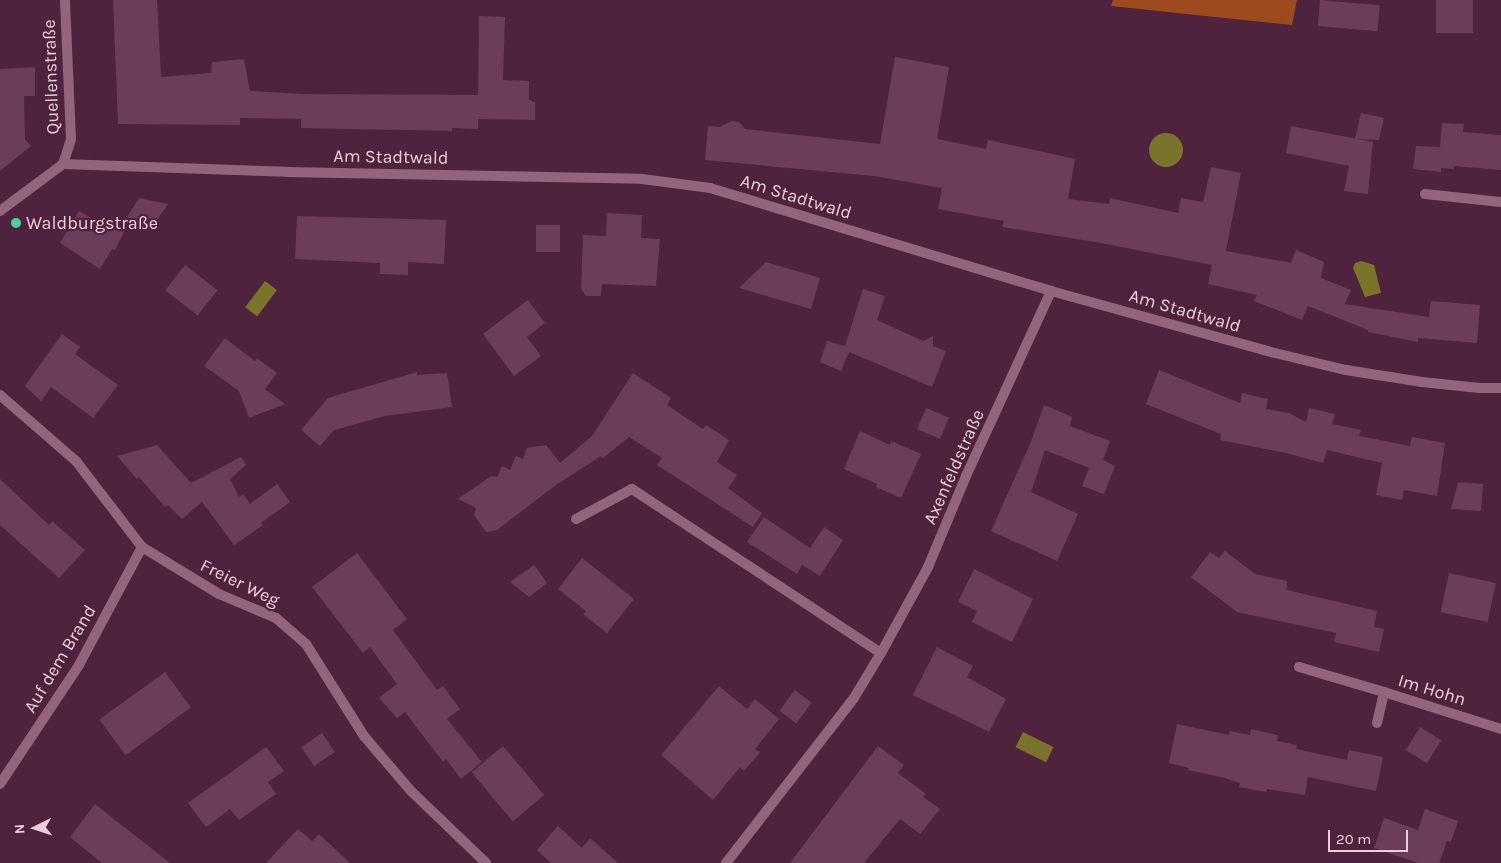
<!DOCTYPE html>
<html>
<head>
<meta charset="utf-8">
<style>
  body { margin:0 }
  #map { position:relative; width:1501px; height:863px; overflow:hidden; background:#4f223d; font-family:Karla,sans-serif }
  div>[style] { position:absolute }
  .forest>* { inset:0; background:#9e4a1f }
  .water>* { inset:0; background:#79732b; transform-origin:0 0 }
  .round { border-radius:50% }
  .building>* { inset:0; background:#6c3d59; transform-origin:0 0 }
  .minor>* { height:10px; margin:-5px; padding:0 5px; transform-origin:5px; border-radius:5px; background:#93647e }
  .dots>* { width:14px; height:14px; translate:-50% -50%; box-sizing:border-box; border:2px solid #4f223d; border-radius:50% }
  span { translate:-50% -50%; white-space:nowrap; text-align:center; line-height:1.15; -webkit-text-stroke:4.5px #4f223d; paint-order:stroke }
  .street-label { font-size:18px; color:#ebcedd }
  .poi-label { font-size:18px; color:#ebcedd }
  .left { translate:0 -50%; text-align:left }
  .north { position:absolute; left:10px; top:803px; width:50px; height:50px; -webkit-text-stroke:4px #4f223d; paint-order:stroke; rotate:266deg; font-size:14px; font-weight:700; line-height:20px; text-align:center; color:#ebcedd }
  .north::after { content:''; display:block; margin:auto; width:18px; height:22px; background:#ebcedd; clip-path:polygon(50% 0,100% 100%,50% 72%,0 100%) }
  .scale { position:absolute; left:1328px; top:830px; width:80px; height:22px; box-sizing:border-box; border:2px solid #ebcedd; border-top:0; padding-left:6px; font-size:15px; line-height:18px; white-space:nowrap; color:#ebcedd; -webkit-text-stroke:4px #4f223d; paint-order:stroke }
</style>
</head>
<body>
<div id="map">
  <div class="forest">
    <i style="clip-path:polygon(1113px 0,1297px 0,1292px 25px,1111px 6px)"></i>
  </div>
  <div class="water">
    <i class="round" style="left:1149px;top:133px;width:34px;height:34px"></i>
    <i style="clip-path:polygon(1361px 261px,1374px 265px,1381px 293px,1365px 297px,1353px 268px,1355px 263px)"></i>
    <i style="left:265px;top:281px;width:15px;height:33px;rotate:37deg"></i>
    <i style="left:1023px;top:732px;width:34px;height:17px;rotate:26deg"></i>
  </div>
  <div class="building">
    <i style="clip-path:polygon(113px 0,157px 0,161px 77px,211px 73px,212px 62px,244px 59px,250px 91px,303px 94px,478px 95px,479px 16px,505px 17px,503px 80px,529px 81px,529px 100px,535px 102px,535px 120px,478px 119px,478px 129px,452px 128px,452px 131px,301px 128px,301px 119px,240px 118px,240px 125px,118px 124px)"></i>
    <i style="left:1320px;top:0;width:60px;height:26px;rotate:5deg"></i>
    <i style="left:1436px;top:0;width:37px;height:33px"></i>
    <i style="clip-path:polygon(895px 57px,949px 67px,937px 139px,986px 149px,988px 140px,1075px 159px,1068px 199px,1109px 204px,1110px 198px,1178px 213px,1181px 198px,1203px 202px,1211px 167px,1241px 173px,1226px 251px,1291px 263px,1296px 250px,1324px 262px,1321px 278px,1351px 290px,1345px 304px,1429px 317px,1431px 301px,1480px 305px,1477px 343px,1418px 338px,1418px 342px,1368px 332px,1368px 330px,1308px 306px,1302px 320px,1254px 301px,1257px 295px,1208px 284px,1212px 265px,1101px 243px,1002px 227px,1004px 221px,938px 209px,942px 188px,874px 176px,705px 160px,708px 126px,720px 127px,732px 121px,739px 122px,745px 129px,880px 144px)"></i>
    <i style="clip-path:polygon(35px 67px,35px 96px,24px 96px,25px 139px,31px 146px,0 171px,0 69px)"></i>
    <i style="clip-path:polygon(1361px 113px,1384px 118px,1379px 140px,1355px 139px)"></i>
    <i style="clip-path:polygon(1442px 123px,1464px 124px,1463px 132px,1501px 135px,1501px 170px,1454px 166px,1454px 169px,1441px 168px,1441px 172px,1413px 169px,1416px 146px,1440px 147px)"></i>
    <i style="clip-path:polygon(1291px 126px,1373px 142px,1368px 194px,1344px 191px,1349px 166px,1286px 153px)"></i>
    <i style="clip-path:polygon(139px 198px,168px 204px,150px 230px,127px 217px)"></i>
    <i style="clip-path:polygon(79px 211px,104px 225px,108px 219px,125px 230px,115px 250px,112px 249px,100px 269px,60px 243px)"></i>
    <i style="clip-path:polygon(607px 213px,642px 215px,641px 238px,660px 239px,656px 286px,602px 284px,601px 296px,586px 296px,581px 289px,583px 235px,606px 236px)"></i>
    <i style="clip-path:polygon(297px 216px,446px 220px,444px 264px,408px 262px,408px 275px,380px 274px,380px 263px,295px 259px)"></i>
    <i style="left:536px;top:225px;width:24px;height:27px"></i>
    <i style="clip-path:polygon(766px 262px,820px 278px,811px 309px,739px 288px)"></i>
    <i style="left:185px;top:265px;width:41px;height:32px;rotate:38deg"></i>
    <i style="clip-path:polygon(863px 289px,885px 296px,877px 320px,923px 341px,933px 336px,933px 346px,946px 351px,932px 387px,849px 352px,841px 371px,820px 362px,827px 341px,845px 346px)"></i>
    <i style="clip-path:polygon(528px 300px,545px 323px,527px 337px,541px 356px,514px 376px,483px 334px)"></i>
    <i style="clip-path:polygon(62px 334px,80px 347px,75px 354px,118px 385px,93px 418px,51px 387px,41px 401px,25px 386px)"></i>
    <i style="clip-path:polygon(225px 338px,255px 361px,257px 358px,277px 373px,265px 389px,285px 404px,249px 418px,239px 391px,204px 366px)"></i>
    <i style="clip-path:polygon(1159px 370px,1240px 403px,1242px 393px,1268px 399px,1266px 409px,1289px 413px,1306px 422px,1309px 408px,1335px 414px,1332px 424px,1361px 430px,1359px 436px,1410px 446px,1412px 437px,1445px 443px,1437px 496px,1404px 490px,1402px 500px,1376px 495px,1382px 463px,1327px 450px,1323px 463px,1286px 453px,1220px 440px,1221px 434px,1146px 404px)"></i>
    <i style="clip-path:polygon(417px 372px,417px 375px,447px 373px,452px 407px,385px 416px,334px 430px,320px 446px,301px 430px,328px 398px)"></i>
    <i style="clip-path:polygon(633px 373px,671px 398px,667px 405px,703px 429px,706px 425px,729px 440px,717px 462px,737px 475px,728px 488px,762px 513px,753px 527px,657px 465px,662px 458px,629px 437px,603px 458px,601px 456px,556px 485px,497px 530px,486px 532px,474px 515px,476px 508px,458px 499px,491px 476px,497px 477px,502px 466px,510px 470px,516px 456px,523px 459px,527px 448px,546px 445px,560px 463px,592px 436px)"></i>
    <i style="clip-path:polygon(1044px 405px,1072px 417px,1070px 426px,1110px 441px,1103px 460px,1115px 466px,1104px 494px,1082px 486px,1089px 468px,1045px 450px,1031px 492px,1078px 514px,1057px 561px,991px 531px,1030px 444px)"></i>
    <i style="left:926px;top:408px;width:25px;height:23px;rotate:23deg"></i>
    <i style="clip-path:polygon(860px 431px,890px 445px,891px 441px,921px 454px,901px 498px,876px 487px,877px 484px,844px 469px)"></i>
    <i style="clip-path:polygon(157px 445px,191px 483px,241px 457px,246px 465px,230px 479px,239px 497px,243px 494px,250px 504px,277px 484px,290px 502px,261px 523px,263px 525px,234px 545px,202px 502px,182px 519px,168px 505px,165px 507px,139px 477px,137px 479px,117px 456px)"></i>
    <i style="clip-path:polygon(0 479px,49px 525px,52px 521px,85px 550px,59px 578px,0 525px)"></i>
    <i style="clip-path:polygon(1458px 482px,1483px 484px,1481px 511px,1451px 509px)"></i>
    <i style="clip-path:polygon(764px 517px,810px 548px,824px 527px,843px 540px,820px 576px,802px 565px,797px 574px,747px 542px)"></i>
    <i style="clip-path:polygon(1225px 551px,1255px 574px,1287px 581px,1287px 590px,1377px 611px,1374px 627px,1384px 629px,1379px 652px,1334px 642px,1336px 633px,1237px 612px,1191px 577px,1210px 552px,1219px 558px)"></i>
    <i style="clip-path:polygon(357px 553px,407px 619px,393px 630px,437px 690px,443px 686px,460px 709px,447px 719px,482px 762px,461px 779px,446px 759px,443px 762px,405px 712px,397px 718px,379px 698px,397px 684px,370px 647px,363px 653px,312px 587px)"></i>
    <i style="clip-path:polygon(582px 558px,634px 599px,607px 633px,583px 614px,586px 611px,558px 589px)"></i>
    <i style="clip-path:polygon(534px 565px,547px 583px,529px 597px,510px 582px)"></i>
    <i style="clip-path:polygon(974px 569px,1033px 599px,1012px 642px,972px 622px,977px 611px,958px 602px)"></i>
    <i style="left:1449px;top:573px;width:48px;height:40px;rotate:12deg"></i>
    <i style="clip-path:polygon(937px 647px,973px 666px,967px 677px,1006px 699px,989px 732px,913px 695px)"></i>
    <i style="left:165px;top:672px;width:44px;height:81px;rotate:54deg"></i>
    <i style="clip-path:polygon(719px 686px,747px 709px,755px 699px,779px 719px,755px 749px,760px 752px,744px 771px,740px 767px,713px 800px,661px 755px)"></i>
    <i style="left:795px;top:690px;width:21px;height:26px;rotate:37deg"></i>
    <i style="clip-path:polygon(1177px 724px,1229px 735px,1230px 731px,1250px 735px,1251px 729px,1278px 735px,1277px 741px,1297px 745px,1296px 749px,1347px 760px,1349px 750px,1383px 757px,1376px 791px,1308px 777px,1305px 795px,1267px 789px,1266px 792px,1239px 787px,1240px 783px,1221px 777px,1188px 770px,1189px 768px,1169px 763px)"></i>
    <i style="left:1420px;top:727px;width:25px;height:27px;rotate:32deg"></i>
    <i style="left:322px;top:733px;width:23px;height:25px;rotate:56deg"></i>
    <i style="left:503px;top:746px;width:64px;height:41px;rotate:50deg"></i>
    <i style="clip-path:polygon(878px 746px,904px 765px,898px 773px,926px 794px,923px 797px,940px 809px,920px 834px,900px 819px,864px 863px,790px 863px)"></i>
    <i style="clip-path:polygon(266px 747px,284px 771px,268px 782px,276px 794px,239px 820px,230px 809px,206px 827px,188px 803px)"></i>
    <i style="clip-path:polygon(95px 804px,170px 863px,102px 863px,70px 837px)"></i>
    <i style="clip-path:polygon(1425px 809px,1458px 821px,1451px 842px,1447px 841px,1439px 863px,1418px 863px,1374px 848px,1384px 818px,1418px 830px)"></i>
    <i style="clip-path:polygon(558px 826px,582px 848px,590px 838px,618px 863px,551px 863px,537px 850px)"></i>
    <i style="clip-path:polygon(298px 829px,312px 841px,319px 834px,350px 863px,266px 863px)"></i>
  </div>
  <div class="minor">
    <i style="left:63px;top:164px;width:224px;rotate:2deg"></i>
    <i style="left:287px;top:172px;width:355px;rotate:1.1deg"></i>
    <i style="left:642px;top:179px;width:69px;rotate:7.5deg"></i>
    <i style="left:710px;top:188px;width:356px;rotate:16.8deg"></i>
    <i style="left:1051px;top:291px;width:232px;rotate:15.5deg"></i>
    <i style="left:1275px;top:353px;width:73px;rotate:13.5deg"></i>
    <i style="left:1346px;top:370px;width:77px;rotate:9deg"></i>
    <i style="left:1422px;top:382px;width:58px;rotate:5.9deg"></i>
    <i style="left:1480px;top:388px;width:21px"></i>
    <i style="left:1425px;top:194px;width:76px;rotate:6deg"></i>
    <i style="left:0;top:211px;width:79px;rotate:-36.7deg"></i>
    <i style="left:63px;top:164px;width:26px;rotate:-72deg"></i>
    <i style="left:71px;top:139px;width:139px;rotate:-92.5deg"></i>
    <i style="left:0;top:395px;width:101px;rotate:41deg"></i>
    <i style="left:76px;top:461px;width:108px;rotate:52.5deg"></i>
    <i style="left:142px;top:547px;width:90px;rotate:31.4deg"></i>
    <i style="left:219px;top:594px;width:62px;rotate:22.8deg"></i>
    <i style="left:276px;top:618px;width:40px;rotate:41deg"></i>
    <i style="left:306px;top:644px;width:109px;rotate:57.8deg"></i>
    <i style="left:364px;top:736px;width:72px;rotate:49.5deg"></i>
    <i style="left:411px;top:791px;width:104px;rotate:43.8deg"></i>
    <i style="left:576px;top:519px;width:64px;rotate:-28.2deg"></i>
    <i style="left:632px;top:489px;width:298px;rotate:33.4deg"></i>
    <i style="left:1299px;top:667px;width:89px;rotate:16.4deg"></i>
    <i style="left:1377px;top:723px;width:32px;rotate:-77deg"></i>
    <i style="left:1384px;top:692px;width:123px;rotate:17.5deg"></i>
    <i style="left:0;top:784px;width:143px;rotate:-56.4deg"></i>
    <i style="left:79px;top:665px;width:134px;rotate:-61.9deg"></i>
    <i style="left:726px;top:863px;width:209px;rotate:-52.2deg"></i>
    <i style="left:854px;top:698px;width:52px;rotate:-59deg"></i>
    <i style="left:881px;top:653px;width:98px;rotate:-61.3deg"></i>
    <i style="left:928px;top:567px;width:99px;rotate:-67.3deg"></i>
    <i style="left:966px;top:476px;width:204px;rotate:-65.3deg"></i>
  </div>
  <div class="dots">
    <i style="left:16px;top:223px;background:#43d4a0"></i>
  </div>
  <div class="street-label">
    <span style="left:51px;top:77px;rotate:-92deg">Quellenstraße</span>
    <span style="left:391px;top:157px;rotate:1deg">Am Stadtwald</span>
    <span style="left:796px;top:197px;rotate:17deg">Am Stadtwald</span>
    <span style="left:1185px;top:311px;rotate:16deg">Am Stadtwald</span>
    <span style="left:954px;top:467px;rotate:-66deg">Axenfeldstraße</span>
    <span style="left:240px;top:583px;rotate:26deg">Freier Weg</span>
    <span style="left:60px;top:659px;rotate:-59deg">Auf dem Brand</span>
    <span style="left:1432px;top:690px;rotate:17deg">Im Hohn</span>
  </div>
  <div class="poi-label">
    <span class="left" style="left:26px;top:223px">Waldburgstraße</span>
  </div>
  <div class="north">N</div>
  <div class="scale">20 m</div>
</div>
</body>
</html>
